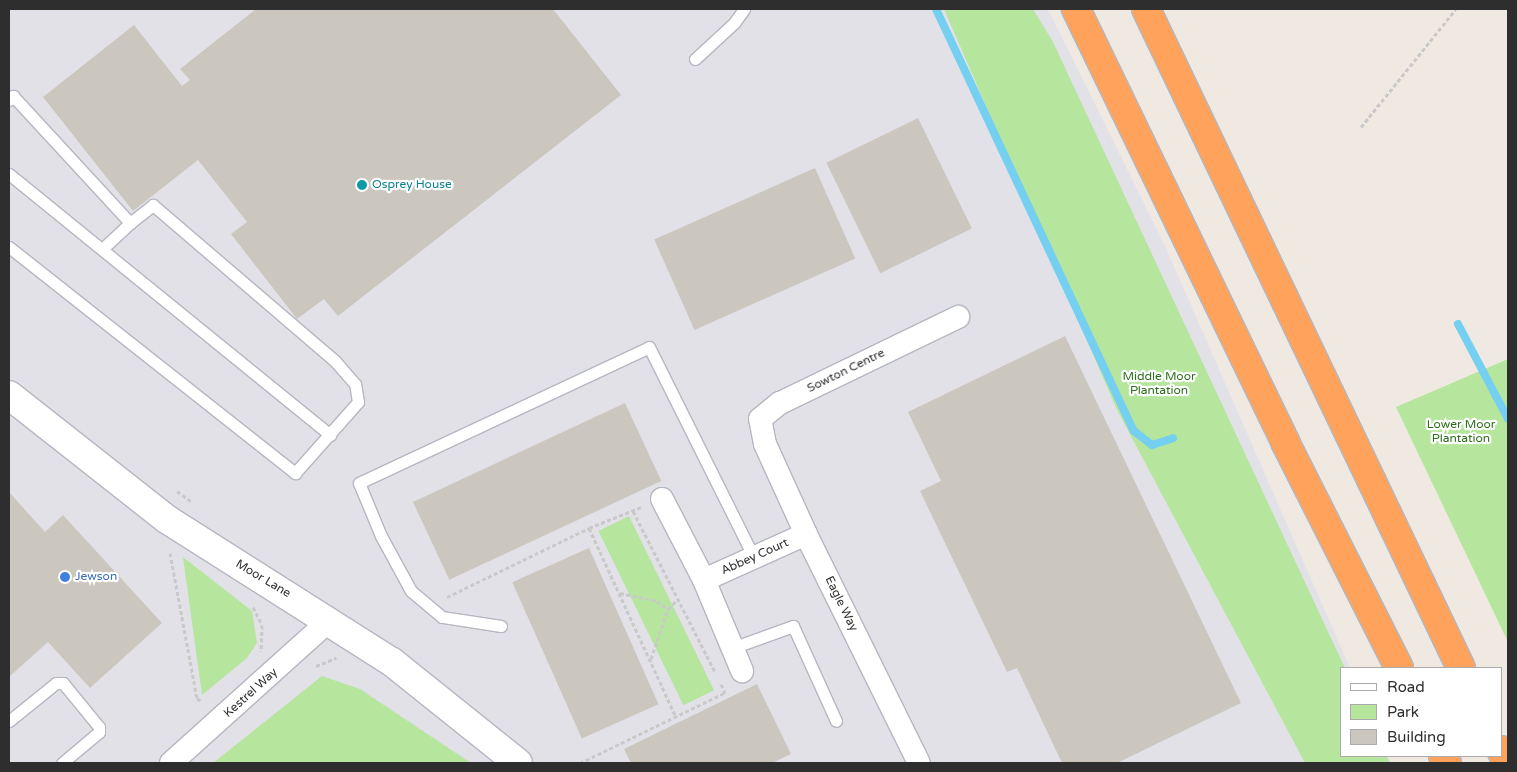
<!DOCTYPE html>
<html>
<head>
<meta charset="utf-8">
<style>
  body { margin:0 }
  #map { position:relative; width:1517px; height:772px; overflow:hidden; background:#efe9e1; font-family:"Varela Round",sans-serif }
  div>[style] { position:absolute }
  .industrial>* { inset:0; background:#e3e1e8 }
  .green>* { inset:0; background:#b6e59e; transform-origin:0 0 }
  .stream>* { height:8px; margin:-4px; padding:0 4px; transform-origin:4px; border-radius:4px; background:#75cff0 }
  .building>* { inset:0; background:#cbc7bf; transform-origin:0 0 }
  .path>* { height:3px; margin-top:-1.5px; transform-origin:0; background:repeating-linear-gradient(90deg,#c9c9c9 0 4px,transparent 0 6.5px) }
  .roads { filter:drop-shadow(1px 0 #b4b7c1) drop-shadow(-1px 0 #b4b7c1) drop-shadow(0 1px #b4b7c1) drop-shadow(0 -1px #b4b7c1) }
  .service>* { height:11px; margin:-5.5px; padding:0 5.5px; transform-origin:5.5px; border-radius:5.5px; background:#fff }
  .minor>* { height:22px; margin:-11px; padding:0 11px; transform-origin:11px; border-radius:11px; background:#fff }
  .secondary>* { height:28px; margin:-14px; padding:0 14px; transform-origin:14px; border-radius:14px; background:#fff }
  .motorway>* { height:28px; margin:-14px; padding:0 14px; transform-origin:14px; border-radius:14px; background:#ffa35c }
  .dots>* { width:14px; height:14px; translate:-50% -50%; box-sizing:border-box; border:2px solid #fff; border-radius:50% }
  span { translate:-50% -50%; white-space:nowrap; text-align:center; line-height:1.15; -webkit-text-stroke:4.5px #fff; paint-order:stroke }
  .culture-label { font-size:12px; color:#0d838f }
  .left { translate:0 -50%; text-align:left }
  .street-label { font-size:12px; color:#2e2e2e }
  .park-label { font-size:12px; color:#2c6e1b }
  .shop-label { font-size:12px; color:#366cbe }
  .frame { position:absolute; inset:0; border:10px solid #2e2e2e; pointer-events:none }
  .legend { position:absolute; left:1340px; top:667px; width:162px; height:90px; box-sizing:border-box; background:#fff; border:1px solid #ababab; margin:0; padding:6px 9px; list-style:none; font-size:15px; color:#2e2e2e }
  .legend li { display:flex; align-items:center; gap:10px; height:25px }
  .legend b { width:25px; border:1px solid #ababab }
</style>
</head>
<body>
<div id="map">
  <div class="industrial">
    <i style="clip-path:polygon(9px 9px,1048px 9px,1165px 246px,1350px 668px,1341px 668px,1341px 756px,1388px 756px,1392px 763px,9px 763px)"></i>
  </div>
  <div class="green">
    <i style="clip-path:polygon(944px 9px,1033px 9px,1053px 42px,1345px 668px,1341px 668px,1341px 756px,1386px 756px,1390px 763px,1305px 763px,1117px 410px)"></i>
    <i style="clip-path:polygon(1508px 359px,1508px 642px,1396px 407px)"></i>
    <i style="left:629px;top:516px;width:194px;height:34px;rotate:64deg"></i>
    <i style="clip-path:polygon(183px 557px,252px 611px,257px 643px,247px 658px,202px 695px)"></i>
    <i style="clip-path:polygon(322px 676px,360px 689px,471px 763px,213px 763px)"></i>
  </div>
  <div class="stream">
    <i style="left:936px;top:9px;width:466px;rotate:64.9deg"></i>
    <i style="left:1134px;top:431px;width:23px;rotate:38deg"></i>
    <i style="left:1152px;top:445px;width:22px;rotate:-18deg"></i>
    <i style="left:1458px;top:324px;width:107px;rotate:62.2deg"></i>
  </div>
  <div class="building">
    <i style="clip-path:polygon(256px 9px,553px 9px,621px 95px,338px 316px,324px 299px,297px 319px,231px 234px,247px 222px,198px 160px,133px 211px,43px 97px,134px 25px,182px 86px,190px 80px,180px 69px)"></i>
    <i style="left:918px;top:118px;width:123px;height:102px;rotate:64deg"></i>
    <i style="left:815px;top:168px;width:99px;height:176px;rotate:66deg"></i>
    <i style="clip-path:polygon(1065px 336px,1241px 703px,1117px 763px,1062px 763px,1017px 668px,1007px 672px,920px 491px,941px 481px,908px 412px)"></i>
    <i style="left:625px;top:403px;width:86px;height:234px;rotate:65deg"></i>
    <i style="clip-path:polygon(9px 492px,45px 532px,63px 515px,162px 623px,90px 688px,48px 642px,9px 677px)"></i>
    <i style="left:589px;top:548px;width:171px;height:84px;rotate:66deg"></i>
    <i style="clip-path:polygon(757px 684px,791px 754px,772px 763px,631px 763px,624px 749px)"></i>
  </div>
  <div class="path">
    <i style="left:1361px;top:127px;width:151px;rotate:-51.2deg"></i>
    <i style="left:177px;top:491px;width:19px;rotate:36deg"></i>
    <i style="left:633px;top:511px;width:181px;rotate:63deg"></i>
    <i style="left:589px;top:528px;width:206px;rotate:65.3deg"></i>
    <i style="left:170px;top:553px;width:147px;rotate:79.5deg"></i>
    <i style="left:197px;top:698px;width:6px;rotate:39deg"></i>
    <i style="left:620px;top:593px;width:38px;rotate:12deg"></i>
    <i style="left:657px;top:601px;width:14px;rotate:36deg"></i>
    <i style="left:447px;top:597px;width:158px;rotate:-25.9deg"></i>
    <i style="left:589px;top:528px;width:56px;rotate:-22deg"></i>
    <i style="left:253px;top:607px;width:20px;rotate:63deg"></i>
    <i style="left:262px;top:625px;width:26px;rotate:92deg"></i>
    <i style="left:651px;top:659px;width:53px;rotate:-71.2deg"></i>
    <i style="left:668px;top:609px;width:14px;rotate:-45deg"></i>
    <i style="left:316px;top:666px;width:22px;rotate:-22deg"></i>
    <i style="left:721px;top:684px;width:10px;rotate:66deg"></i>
    <i style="left:580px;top:763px;width:162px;rotate:-25.9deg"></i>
  </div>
  <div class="roads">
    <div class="service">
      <i style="left:695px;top:59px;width:53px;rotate:-42.7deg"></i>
      <i style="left:734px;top:23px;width:17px;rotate:-54deg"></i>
      <i style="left:9px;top:100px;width:6px;rotate:-45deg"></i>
      <i style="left:13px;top:96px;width:173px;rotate:47.3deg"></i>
      <i style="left:130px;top:223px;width:38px;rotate:137deg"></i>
      <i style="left:9px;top:174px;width:414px;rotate:39.1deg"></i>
      <i style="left:9px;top:247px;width:365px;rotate:38.3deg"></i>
      <i style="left:295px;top:473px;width:95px;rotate:-48.4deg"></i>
      <i style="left:358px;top:402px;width:18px;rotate:-99deg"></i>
      <i style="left:355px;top:384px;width:30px;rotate:-131deg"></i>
      <i style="left:335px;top:361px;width:240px;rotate:-139.4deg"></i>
      <i style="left:153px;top:205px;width:29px;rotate:142deg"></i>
      <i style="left:501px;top:626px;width:60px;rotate:-171.3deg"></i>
      <i style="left:442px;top:617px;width:40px;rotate:-140deg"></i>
      <i style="left:411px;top:591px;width:63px;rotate:-118.6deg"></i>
      <i style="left:381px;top:536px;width:57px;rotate:-112.5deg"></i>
      <i style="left:359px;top:483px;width:320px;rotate:-25.1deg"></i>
      <i style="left:649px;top:347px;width:236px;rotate:63.5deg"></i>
      <i style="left:732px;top:648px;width:65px;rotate:-19.8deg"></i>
      <i style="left:793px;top:626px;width:104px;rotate:65.6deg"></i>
      <i style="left:9px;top:721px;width:60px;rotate:-39deg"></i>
      <i style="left:56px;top:683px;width:7px"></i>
      <i style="left:63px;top:683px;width:57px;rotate:50.7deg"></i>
      <i style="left:99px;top:727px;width:5px;rotate:90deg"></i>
      <i style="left:99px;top:732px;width:48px;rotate:140deg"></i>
    </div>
    <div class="minor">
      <i style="left:662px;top:499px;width:91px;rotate:62.6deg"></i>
      <i style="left:704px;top:580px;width:112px;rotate:-24.3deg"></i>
      <i style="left:704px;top:580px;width:99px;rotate:67.3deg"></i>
      <i style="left:171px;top:763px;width:214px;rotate:-42deg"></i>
      <i style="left:919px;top:763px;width:255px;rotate:-116.3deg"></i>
      <i style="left:806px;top:534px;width:99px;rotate:-114.5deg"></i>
      <i style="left:765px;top:444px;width:25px;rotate:-101deg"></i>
      <i style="left:760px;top:419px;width:26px;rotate:-39deg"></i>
      <i style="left:780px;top:403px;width:198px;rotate:-25.8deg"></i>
    </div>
    <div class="secondary">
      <i style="left:9px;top:395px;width:202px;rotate:38.2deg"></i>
      <i style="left:168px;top:520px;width:265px;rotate:32.4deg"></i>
      <i style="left:392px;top:662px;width:161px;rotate:38.7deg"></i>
    </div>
    <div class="motorway">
      <i style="left:1076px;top:9px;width:481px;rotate:64.2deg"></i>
      <i style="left:1285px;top:442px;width:253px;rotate:63.2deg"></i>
      <i style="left:1146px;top:9px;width:730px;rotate:64.45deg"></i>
      <i style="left:1501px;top:750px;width:14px;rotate:65deg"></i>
      <i style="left:1443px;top:756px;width:8px;rotate:60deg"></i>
    </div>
  </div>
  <div class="dots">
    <i style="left:362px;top:185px;background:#0f9aa8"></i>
    <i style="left:65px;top:577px;background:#3f7fe0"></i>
  </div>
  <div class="culture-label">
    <span class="left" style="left:372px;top:185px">Osprey House</span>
  </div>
  <div class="street-label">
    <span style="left:846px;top:371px;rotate:-26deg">Sowton Centre</span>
    <span style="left:755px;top:557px;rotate:-24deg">Abbey Court</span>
    <span style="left:263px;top:579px;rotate:31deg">Moor Lane</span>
    <span style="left:841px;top:604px;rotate:64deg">Eagle Way</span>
    <span style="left:251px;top:693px;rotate:-42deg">Kestrel Way</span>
  </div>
  <div class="park-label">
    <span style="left:1159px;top:384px">Middle Moor<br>Plantation</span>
    <span style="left:1461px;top:432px">Lower Moor<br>Plantation</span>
  </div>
  <div class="shop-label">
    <span class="left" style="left:75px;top:577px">Jewson</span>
  </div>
  <div class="frame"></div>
  <ul class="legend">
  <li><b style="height:6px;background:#fff"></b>Road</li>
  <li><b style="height:14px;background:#b6e59e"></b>Park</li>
  <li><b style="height:14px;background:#cbc7bf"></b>Building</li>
  </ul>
</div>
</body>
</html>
